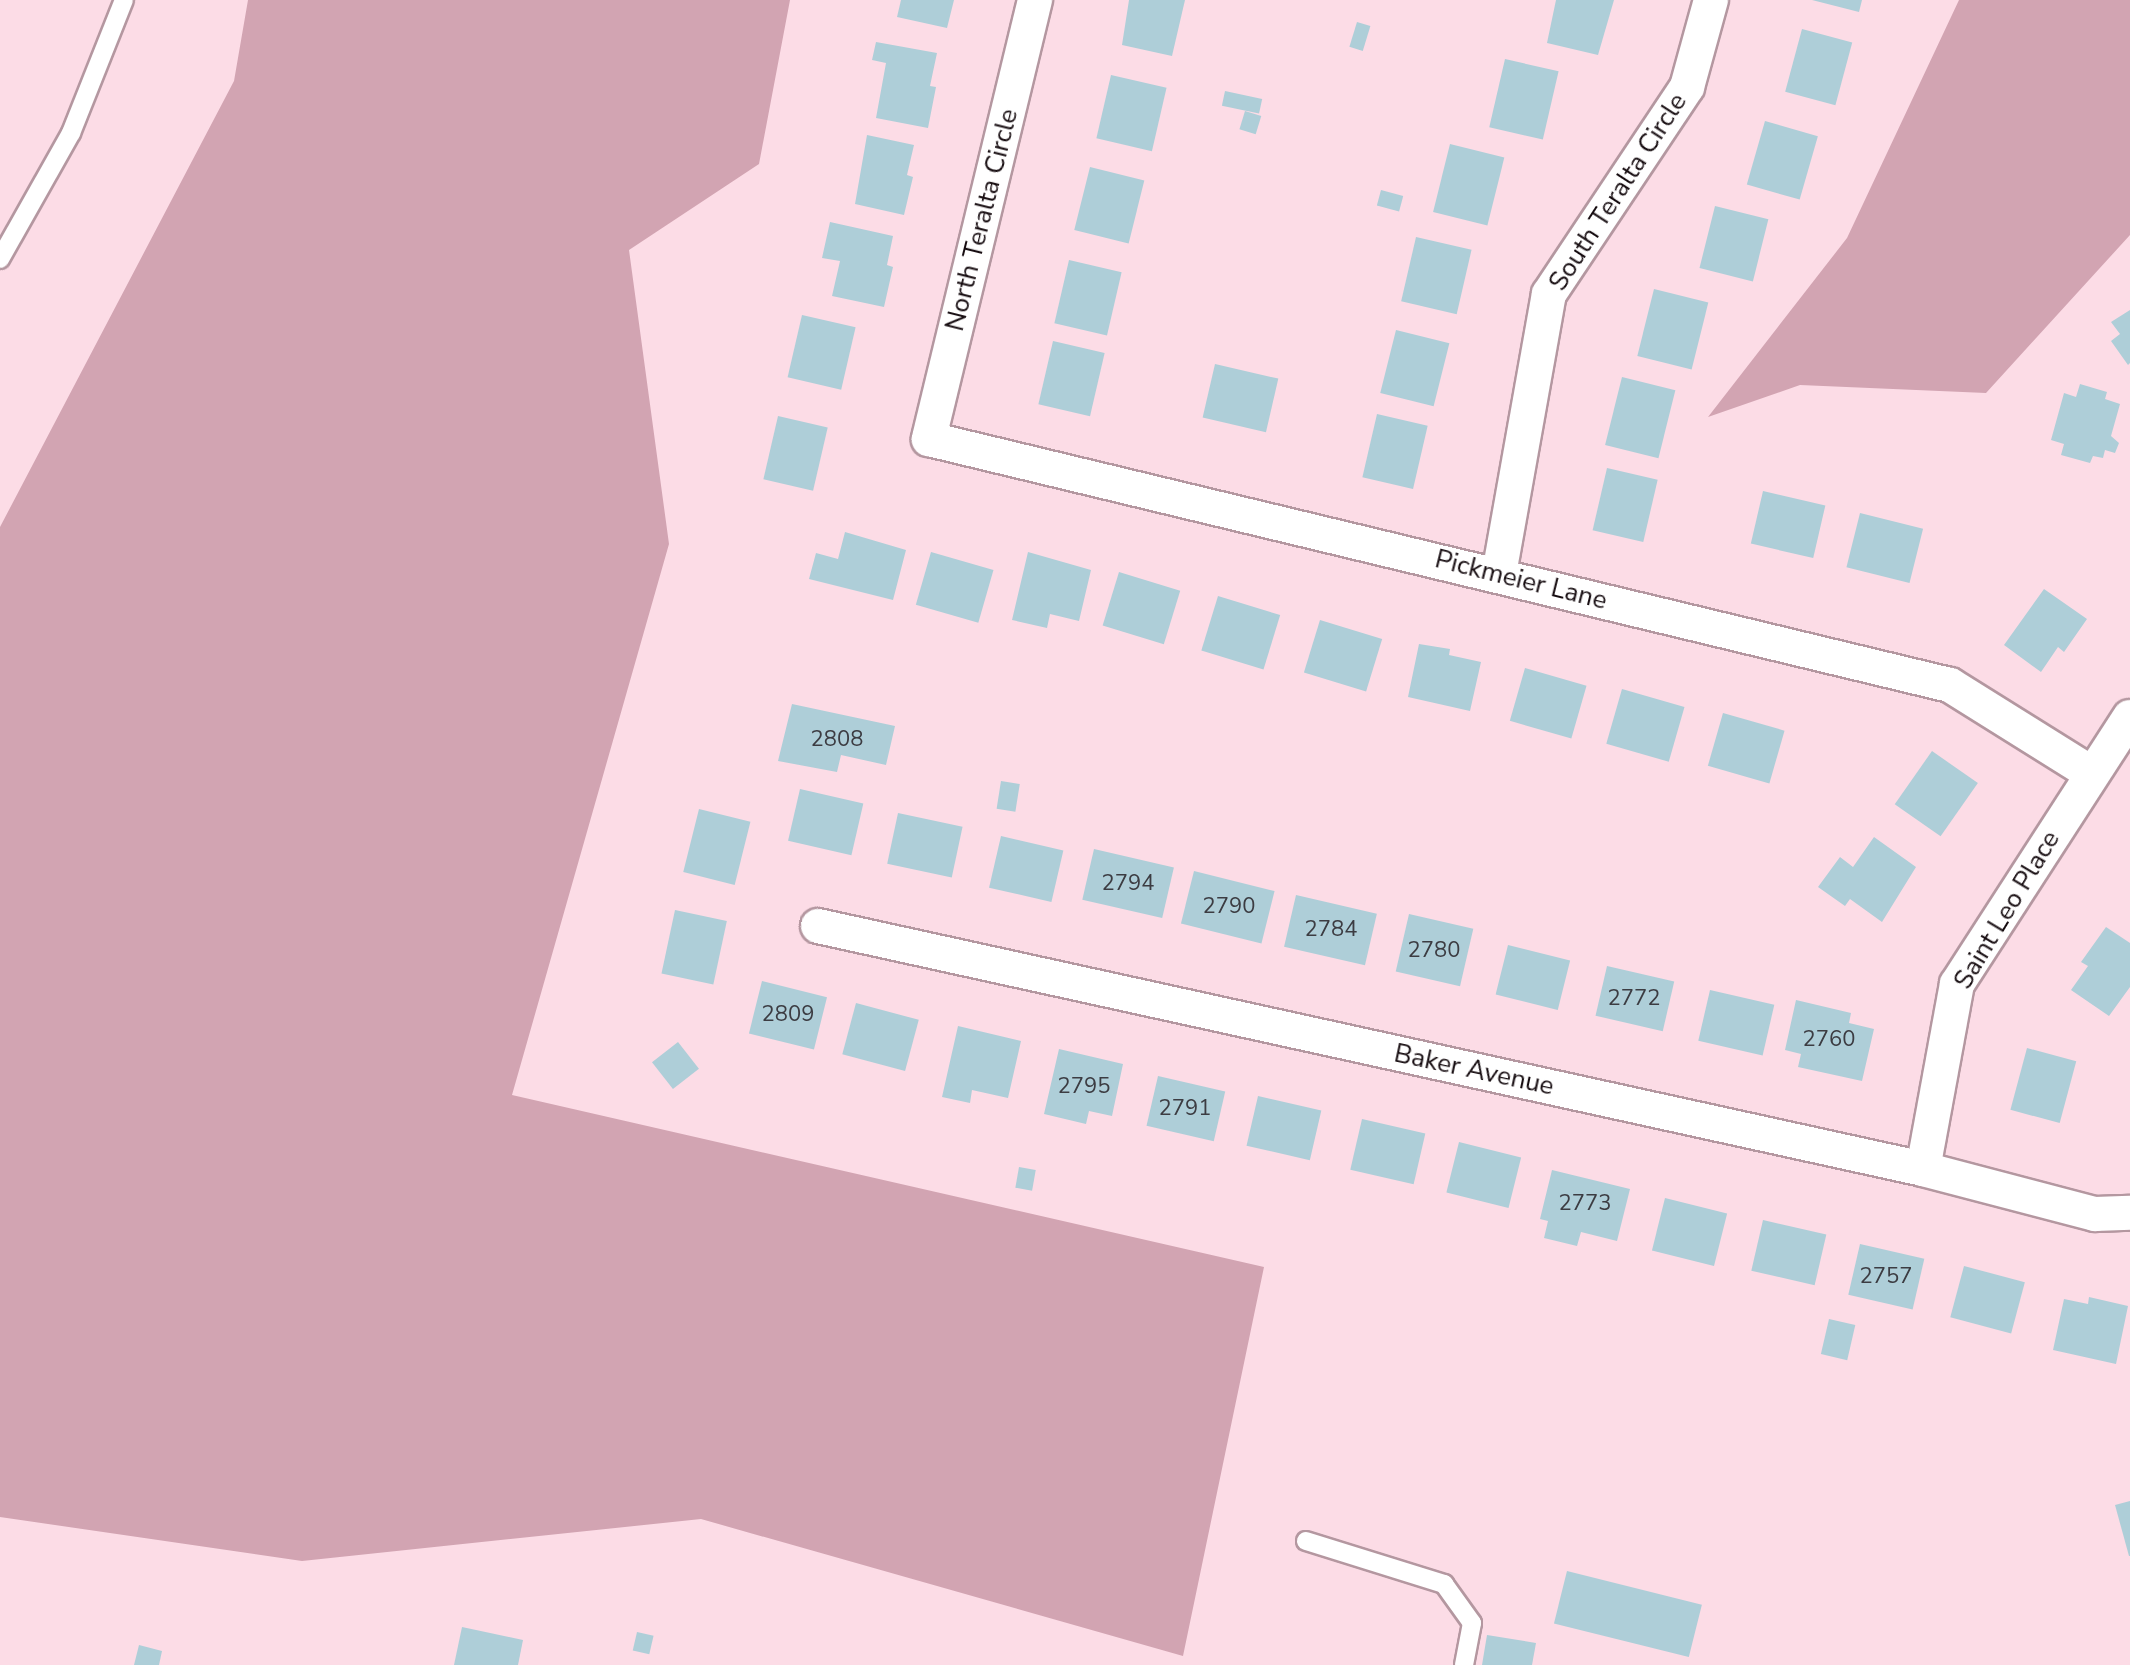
<!DOCTYPE html>
<html>
<head>
<meta charset="utf-8">
<style>
  body { margin:0 }
  #map { position:relative; width:2130px; height:1665px; overflow:hidden; background:#fcdce6; font-family:"Nunito Sans",sans-serif }
  div>[style] { position:absolute }
  .forest>* { inset:0; background:#d2a4b2 }
  .building>* { inset:0; background:#aeced8; transform-origin:0 0 }
  .roads { filter:drop-shadow(2px 0 #b497a0) drop-shadow(-2px 0 #b497a0) drop-shadow(0 2px #b497a0) drop-shadow(0 -2px #b497a0) }
  .service>* { height:18px; margin:-9px; padding:0 9px; transform-origin:9px; border-radius:9px; background:#fff }
  .minor>* { height:34px; margin:-17px; padding:0 17px; transform-origin:17px; border-radius:17px; background:#fff }
  span { translate:-50% -50%; white-space:nowrap; text-align:center; line-height:1.15; -webkit-text-stroke:6px #fff; paint-order:stroke }
  .number-label { font-size:22px; color:#3c3c42 }
  .number-label span { -webkit-text-stroke-width:0 }
  .street-label { font-size:26px; color:#160c10 }
</style>
</head>
<body>
<div id="map">
  <div class="forest">
    <i style="clip-path:polygon(248px 0,790px 0,759px 164px,629px 250px,669px 544px,512px 1095px,1264px 1267px,1183px 1656px,701px 1519px,302px 1561px,0 1517px,0 527px,234px 81px)"></i>
    <i style="clip-path:polygon(1959px 0,2130px 0,2130px 235px,1986px 393px,1800px 385px,1708px 417px,1847px 238px)"></i>
  </div>
  <div class="building">
    <i style="clip-path:polygon(901px 0,954px 0,947px 28px,897px 17px)"></i>
    <i style="clip-path:polygon(1129px 0,1185px 0,1172px 56px,1122px 45px)"></i>
    <i style="clip-path:polygon(1556px 0,1614px 0,1598px 55px,1547px 43px)"></i>
    <i style="clip-path:polygon(1812px 0,1862px 0,1859px 12px)"></i>
    <i style="left:1357px;top:22px;width:14px;height:26px;rotate:17deg"></i>
    <i style="left:1802px;top:29px;width:52px;height:65px;rotate:15deg"></i>
    <i style="clip-path:polygon(876px 42px,937px 53px,930px 86px,936px 87px,928px 128px,876px 118px,886px 63px,872px 60px)"></i>
    <i style="left:1505px;top:59px;width:55px;height:70px;rotate:13deg"></i>
    <i style="left:1111px;top:75px;width:57px;height:65px;rotate:13deg"></i>
    <i style="left:1225px;top:91px;width:38px;height:15px;rotate:12deg"></i>
    <i style="left:1245px;top:111px;width:17px;height:19px;rotate:17deg"></i>
    <i style="left:1765px;top:121px;width:55px;height:66px;rotate:16deg"></i>
    <i style="clip-path:polygon(867px 135px,914px 145px,907px 175px,913px 177px,904px 215px,855px 204px)"></i>
    <i style="left:1450px;top:144px;width:56px;height:70px;rotate:14deg"></i>
    <i style="left:1090px;top:167px;width:56px;height:65px;rotate:14deg"></i>
    <i style="left:1381px;top:190px;width:23px;height:16px;rotate:15deg"></i>
    <i style="left:1715px;top:206px;width:55px;height:64px;rotate:14deg"></i>
    <i style="clip-path:polygon(830px 222px,893px 236px,887px 265px,893px 267px,884px 307px,832px 296px,840px 261px,822px 258px)"></i>
    <i style="left:1416px;top:237px;width:57px;height:66px;rotate:13deg"></i>
    <i style="left:1069px;top:260px;width:54px;height:65px;rotate:13deg"></i>
    <i style="left:1654px;top:289px;width:56px;height:69px;rotate:14deg"></i>
    <i style="clip-path:polygon(2130px 310px,2130px 363px,2128px 365px,2111px 341px,2120px 334px,2111px 322px)"></i>
    <i style="left:802px;top:315px;width:55px;height:64px;rotate:13deg"></i>
    <i style="left:1396px;top:330px;width:55px;height:65px;rotate:14deg"></i>
    <i style="left:1053px;top:341px;width:53px;height:65px;rotate:13deg"></i>
    <i style="left:1215px;top:364px;width:65px;height:55px;rotate:13deg"></i>
    <i style="left:1622px;top:377px;width:55px;height:70px;rotate:14deg"></i>
    <i style="clip-path:polygon(2080px 384px,2107px 392px,2105px 399px,2120px 404px,2111px 436px,2119px 443px,2115px 453px,2105px 450px,2103px 458px,2093px 456px,2090px 463px,2061px 455px,2064px 444px,2051px 440px,2064px 393px,2076px 397px)"></i>
    <i style="left:1377px;top:414px;width:52px;height:65px;rotate:13deg"></i>
    <i style="left:778px;top:416px;width:51px;height:65px;rotate:13deg"></i>
    <i style="left:1607px;top:468px;width:52px;height:64px;rotate:13deg"></i>
    <i style="left:1763px;top:491px;width:64px;height:54px;rotate:13deg"></i>
    <i style="left:1860px;top:513px;width:65px;height:56px;rotate:14deg"></i>
    <i style="clip-path:polygon(845px 532px,906px 550px,893px 600px,809px 579px,816px 553px,838px 559px)"></i>
    <i style="left:931px;top:552px;width:65px;height:55px;rotate:16deg"></i>
    <i style="clip-path:polygon(1028px 552px,1091px 570px,1079px 621px,1050px 614px,1047px 628px,1012px 620px)"></i>
    <i style="left:1119px;top:572px;width:64px;height:56px;rotate:17deg"></i>
    <i style="clip-path:polygon(2044px 589px,2087px 619px,2064px 652px,2058px 647px,2041px 672px,2004px 645px)"></i>
    <i style="left:1218px;top:596px;width:65px;height:57px;rotate:17deg"></i>
    <i style="left:1320px;top:620px;width:65px;height:55px;rotate:17deg"></i>
    <i style="clip-path:polygon(1419px 644px,1450px 649px,1449px 655px,1481px 662px,1470px 711px,1408px 697px)"></i>
    <i style="left:1525px;top:668px;width:64px;height:55px;rotate:16deg"></i>
    <i style="left:1622px;top:689px;width:65px;height:57px;rotate:16deg"></i>
    <i style="clip-path:polygon(792px 704px,895px 726px,886px 765px,841px 755px,837px 772px,778px 761px)"></i>
    <i style="left:1723px;top:713px;width:64px;height:55px;rotate:16deg"></i>
    <i style="left:1932px;top:751px;width:56px;height:65px;rotate:35deg"></i>
    <i style="left:1001px;top:781px;width:19px;height:28px;rotate:9deg"></i>
    <i style="left:800px;top:789px;width:65px;height:53px;rotate:13deg"></i>
    <i style="left:699px;top:809px;width:53px;height:65px;rotate:14deg"></i>
    <i style="left:898px;top:813px;width:66px;height:52px;rotate:12deg"></i>
    <i style="left:1001px;top:836px;width:64px;height:53px;rotate:13deg"></i>
    <i style="clip-path:polygon(1874px 837px,1916px 867px,1882px 922px,1850px 899px,1845px 906px,1818px 887px,1840px 857px,1853px 867px)"></i>
    <i style="left:1094px;top:849px;width:82px;height:52px;rotate:13deg"></i>
    <i style="left:1194px;top:871px;width:83px;height:54px;rotate:14deg"></i>
    <i style="left:1296px;top:895px;width:83px;height:53px;rotate:13deg"></i>
    <i style="left:675px;top:910px;width:53px;height:65px;rotate:12deg"></i>
    <i style="left:1409px;top:914px;width:66px;height:59px;rotate:13deg"></i>
    <i style="clip-path:polygon(2106px 927px,2130px 943px,2130px 987px,2109px 1016px,2071px 990px,2088px 966px,2081px 962px)"></i>
    <i style="left:1508px;top:945px;width:64px;height:51px;rotate:14deg"></i>
    <i style="left:1607px;top:966px;width:69px;height:51px;rotate:13deg"></i>
    <i style="left:762px;top:981px;width:67px;height:54px;rotate:14deg"></i>
    <i style="left:1710px;top:990px;width:66px;height:52px;rotate:13deg"></i>
    <i style="clip-path:polygon(1796px 1000px,1851px 1013px,1849px 1023px,1874px 1029px,1862px 1081px,1798px 1067px,1801px 1054px,1785px 1050px)"></i>
    <i style="left:856px;top:1003px;width:65px;height:53px;rotate:15deg"></i>
    <i style="clip-path:polygon(958px 1026px,1021px 1041px,1008px 1098px,972px 1090px,970px 1103px,942px 1097px)"></i>
    <i style="left:678px;top:1042px;width:34px;height:33px;rotate:52deg"></i>
    <i style="left:2027px;top:1048px;width:51px;height:64px;rotate:15deg"></i>
    <i style="clip-path:polygon(1059px 1049px,1123px 1064px,1112px 1116px,1089px 1111px,1086px 1124px,1044px 1114px)"></i>
    <i style="left:1158px;top:1076px;width:69px;height:51px;rotate:13deg"></i>
    <i style="left:1258px;top:1096px;width:65px;height:51px;rotate:13deg"></i>
    <i style="left:1362px;top:1119px;width:65px;height:52px;rotate:13deg"></i>
    <i style="left:1459px;top:1142px;width:64px;height:52px;rotate:14deg"></i>
    <i style="left:1019px;top:1167px;width:17px;height:21px;rotate:10deg"></i>
    <i style="clip-path:polygon(1552px 1170px,1630px 1189px,1617px 1241px,1581px 1232px,1577px 1246px,1544px 1238px,1548px 1221px,1540px 1219px)"></i>
    <i style="left:1665px;top:1198px;width:64px;height:54px;rotate:14deg"></i>
    <i style="left:1763px;top:1220px;width:65px;height:52px;rotate:13deg"></i>
    <i style="left:1860px;top:1244px;width:66px;height:52px;rotate:13deg"></i>
    <i style="left:1964px;top:1266px;width:63px;height:53px;rotate:15deg"></i>
    <i style="clip-path:polygon(2089px 1297px,2128px 1306px,2116px 1364px,2053px 1350px,2064px 1299px,2088px 1304px)"></i>
    <i style="left:1829px;top:1319px;width:27px;height:36px;rotate:13deg"></i>
    <i style="clip-path:polygon(2130px 1501px,2130px 1556px,2129px 1556px,2115px 1505px)"></i>
    <i style="left:1567px;top:1571px;width:139px;height:54px;rotate:14deg"></i>
    <i style="clip-path:polygon(462px 1627px,523px 1640px,518px 1665px,454px 1665px)"></i>
    <i style="left:637px;top:1632px;width:17px;height:19px;rotate:13deg"></i>
    <i style="clip-path:polygon(1487px 1635px,1536px 1643px,1532px 1665px,1482px 1665px)"></i>
    <i style="clip-path:polygon(139px 1645px,162px 1651px,159px 1665px,134px 1665px)"></i>
  </div>
  <div class="roads">
    <div class="service">
      <i style="left:0;top:259px;width:145px;rotate:-60.6deg"></i>
      <i style="left:71px;top:133px;width:143px;rotate:-68.3deg"></i>
      <i style="left:1306px;top:1541px;width:145px;rotate:17.3deg"></i>
      <i style="left:1444px;top:1584px;width:48px;rotate:54.3deg"></i>
      <i style="left:1472px;top:1623px;width:43px;rotate:100.8deg"></i>
    </div>
    <div class="minor">
      <i style="left:1035px;top:0;width:452px;rotate:103.6deg"></i>
      <i style="left:929px;top:439px;width:1050px;rotate:13.55deg"></i>
      <i style="left:1950px;top:685px;width:166px;rotate:32deg"></i>
      <i style="left:1499px;top:574px;width:284px;rotate:-79.9deg"></i>
      <i style="left:1549px;top:294px;width:249px;rotate:-56.3deg"></i>
      <i style="left:1687px;top:87px;width:90px;rotate:-74.6deg"></i>
      <i style="left:818px;top:926px;width:1131px;rotate:12.4deg"></i>
      <i style="left:1923px;top:1169px;width:178px;rotate:14.7deg"></i>
      <i style="left:2095px;top:1214px;width:35px;rotate:-2deg"></i>
      <i style="left:1923px;top:1169px;width:188px;rotate:-79.6deg"></i>
      <i style="left:1957px;top:984px;width:318px;rotate:-57.1deg"></i>
    </div>
  </div>
  <div class="number-label">
    <span style="left:837px;top:740px">2808</span>
    <span style="left:1128px;top:884px">2794</span>
    <span style="left:1229px;top:907px">2790</span>
    <span style="left:1331px;top:930px">2784</span>
    <span style="left:1434px;top:951px">2780</span>
    <span style="left:1634px;top:999px">2772</span>
    <span style="left:788px;top:1015px">2809</span>
    <span style="left:1829px;top:1040px">2760</span>
    <span style="left:1084px;top:1087px">2795</span>
    <span style="left:1185px;top:1109px">2791</span>
    <span style="left:1585px;top:1204px">2773</span>
    <span style="left:1886px;top:1277px">2757</span>
  </div>
  <div class="street-label">
    <span style="left:1618px;top:192px;rotate:-57deg">South Teralta Circle</span>
    <span style="left:982px;top:220px;rotate:-76deg">North Teralta Circle</span>
    <span style="left:1521px;top:580px;rotate:14deg">Pickmeier Lane</span>
    <span style="left:2007px;top:910px;rotate:-59deg">Saint Leo Place</span>
    <span style="left:1474px;top:1070px;rotate:12deg">Baker Avenue</span>
  </div>
</div>
</body>
</html>
